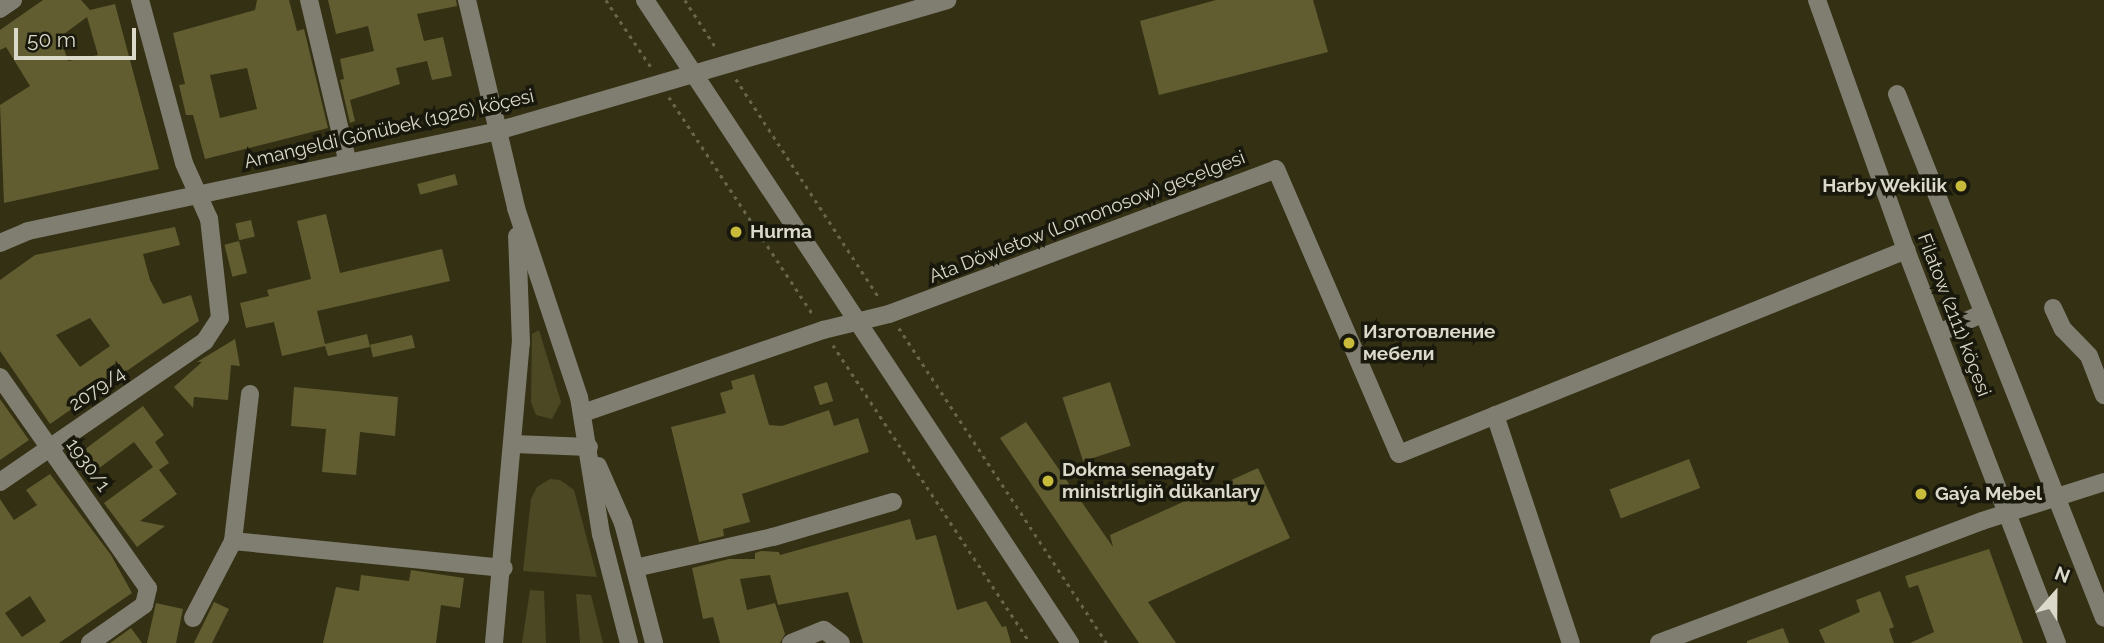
<!DOCTYPE html>
<html>
<head>
<meta charset="utf-8">
<style>
  body { margin:0 }
  #map { position:relative; width:2104px; height:643px; overflow:hidden; background:#333014; font-family:Raleway,sans-serif }
  div>[style] { position:absolute }
  .green>* { inset:0; background:#4c4823 }
  .building>* { inset:0; background:#615d31; transform-origin:0 0 }
  .path>* { height:2.5px; margin-top:-1.25px; transform-origin:0; background:repeating-linear-gradient(90deg,#68654d 0 3.5px,transparent 0 8.5px) }
  .minor>* { height:18px; margin:-9px; padding:0 9px; transform-origin:9px; border-radius:9px; background:#807e71 }
  .dots>* { width:19px; height:19px; translate:-50% -50%; box-sizing:border-box; border:4px solid #19180c; border-radius:50% }
  span { translate:-50% -50%; white-space:nowrap; text-align:center; line-height:1.15; -webkit-text-stroke:7px #19180c; paint-order:stroke }
  .street-label { font-size:19px; color:#dbd9c9 }
  .poi-label { font-size:19px; color:#dbd9c9; font-weight:700 }
  .right { translate:-100% -50%; text-align:right }
  .left { translate:0 -50%; text-align:left }
  .north { position:absolute; left:2020px; top:559px; width:70px; height:70px; -webkit-text-stroke:5px #19180c; paint-order:stroke; rotate:21deg; font-size:19px; font-weight:700; line-height:28px; text-align:center; color:#dbd9c9 }
  .north::after { content:''; display:block; margin:auto; width:24px; height:32px; background:#dbd9c9; clip-path:polygon(50% 0,100% 100%,50% 72%,0 100%) }
  .scale { position:absolute; left:14px; top:28px; width:122px; height:32px; box-sizing:border-box; border:4px solid #dbd9c9; border-top:0; padding-left:9px; font-size:21px; line-height:24px; white-space:nowrap; color:#dbd9c9; -webkit-text-stroke:5px #19180c; paint-order:stroke }
</style>
</head>
<body>
<div id="map">
  <div class="green">
    <i style="clip-path:polygon(539px 330px,561px 402px,552px 419px,536px 415px,531px 402px,532px 334px)"></i>
    <i style="clip-path:polygon(550px 479px,560px 480px,574px 490px,597px 577px,523px 571px,531px 499px,537px 487px)"></i>
    <i style="clip-path:polygon(530px 590px,544px 591px,546px 643px,522px 643px)"></i>
    <i style="clip-path:polygon(576px 594px,591px 595px,603px 643px,580px 643px)"></i>
  </div>
  <div class="building">
    <i style="clip-path:polygon(evenodd,43px 0,81px 0,90px 10px,115px 4px,159px 169px,4px 203px,0 105px,30px 86px,6px 47px,0 50px,0 30px,43px 0,87px 17px,98px 55px,68px 61px,60px 37px,87px 17px)"></i>
    <i style="clip-path:polygon(evenodd,257px 0,289px 0,297px 31px,304px 29px,328px 128px,205px 159px,193px 115px,186px 115px,179px 85px,185px 84px,173px 33px,255px 10px,257px 0,247px 68px,257px 109px,220px 118px,210px 75px,247px 68px)"></i>
    <i style="clip-path:polygon(328px 0,456px 0,457px 6px,417px 14px,424px 41px,443px 37px,452px 76px,432px 80px,427px 61px,396px 68px,400px 84px,350px 100px,355px 121px,350px 123px,340px 80px,344px 79px,340px 59px,374px 51px,368px 26px,336px 34px)"></i>
    <i style="clip-path:polygon(1216px 0,1313px 0,1328px 52px,1159px 95px,1140px 21px)"></i>
    <i style="left:455px;top:174px;width:11px;height:39px;rotate:75deg"></i>
    <i style="clip-path:polygon(326px 214px,340px 273px,442px 249px,450px 281px,317px 311px,325px 344px,367px 334px,370px 347px,328px 356px,325px 346px,282px 356px,274px 322px,246px 328px,240px 303px,269px 296px,267px 290px,311px 279px,297px 221px)"></i>
    <i style="left:251px;top:220px;width:17px;height:16px;rotate:77deg"></i>
    <i style="clip-path:polygon(evenodd,175px 227px,180px 245px,143px 254px,150px 280px,163px 304px,191px 295px,199px 321px,50px 424px,0 351px,0 280px,35px 255px,175px 227px,90px 318px,110px 346px,80px 367px,56px 335px,90px 318px)"></i>
    <i style="left:239px;top:241px;width:33px;height:15px;rotate:76deg"></i>
    <i style="left:412px;top:335px;width:13px;height:43px;rotate:77deg"></i>
    <i style="clip-path:polygon(235px 339px,240px 366px,231px 365px,228px 400px,194px 397px,193px 408px,174px 387px,202px 362px,197px 362px)"></i>
    <i style="clip-path:polygon(754px 374px,769px 425px,782px 426px,829px 410px,834px 426px,858px 418px,869px 452px,742px 494px,750px 522px,723px 529px,724px 536px,699px 542px,671px 427px,726px 413px,720px 393px,733px 389px,731px 381px)"></i>
    <i style="left:827px;top:382px;width:20px;height:14px;rotate:72deg"></i>
    <i style="left:1110px;top:382px;width:67px;height:50px;rotate:72deg"></i>
    <i style="clip-path:polygon(294px 387px,398px 397px,395px 436px,360px 432px,356px 475px,322px 472px,326px 429px,291px 426px)"></i>
    <i style="clip-path:polygon(0 399px,29px 440px,0 460px)"></i>
    <i style="clip-path:polygon(143px 406px,164px 435px,155px 442px,169px 463px,159px 470px,177px 494px,140px 521px,165px 526px,137px 547px,104px 503px,153px 467px,134px 442px,98px 469px,84px 450px)"></i>
    <i style="clip-path:polygon(1026px 422px,1113px 547px,1110px 535px,1258px 468px,1290px 538px,1148px 602px,1176px 643px,1139px 643px,1000px 438px)"></i>
    <i style="left:1689px;top:459px;width:31px;height:85px;rotate:69deg"></i>
    <i style="clip-path:polygon(evenodd,50px 474px,111px 555px,132px 593px,59px 643px,0 643px,0 499px,14px 520px,37px 505px,26px 490px,50px 474px,30px 596px,46px 621px,22px 637px,5px 613px,30px 596px)"></i>
    <i style="clip-path:polygon(910px 519px,916px 540px,936px 535px,957px 610px,986px 601px,1002px 627px,1006px 626px,1011px 643px,863px 643px,848px 592px,778px 605px,770px 575px,740px 579px,747px 610px,775px 603px,785px 634px,780px 643px,720px 643px,713px 617px,703px 619px,692px 568px,729px 559px,755px 559px,755px 553px,761px 551px,779px 552px,780px 555px)"></i>
    <i style="clip-path:polygon(1989px 549px,2023px 643px,1910px 643px,1934px 632px,1918px 585px,1909px 588px,1905px 576px)"></i>
    <i style="clip-path:polygon(411px 570px,464px 578px,460px 608px,441px 605px,436px 643px,323px 643px,336px 587px,359px 591px,361px 575px,409px 581px)"></i>
    <i style="clip-path:polygon(1880px 591px,1894px 627px,1889px 629px,1894px 643px,1825px 643px,1819px 630px,1860px 612px,1856px 600px)"></i>
    <i style="clip-path:polygon(214px 602px,229px 609px,212px 643px,194px 643px)"></i>
    <i style="clip-path:polygon(156px 603px,183px 609px,176px 643px,147px 643px)"></i>
    <i style="clip-path:polygon(131px 628px,142px 643px,110px 643px)"></i>
    <i style="clip-path:polygon(1783px 628px,1789px 643px,1747px 643px,1747px 641px)"></i>
  </div>
  <div class="path">
    <i style="left:606px;top:0;width:81px;rotate:56.1deg"></i>
    <i style="left:685px;top:0;width:59px;rotate:56.9deg"></i>
    <i style="left:736px;top:79px;width:263px;rotate:56.8deg"></i>
    <i style="left:669px;top:97px;width:263px;rotate:56.5deg"></i>
    <i style="left:899px;top:328px;width:377px;rotate:56.6deg"></i>
    <i style="left:833px;top:345px;width:357px;rotate:56.5deg"></i>
  </div>
  <div class="minor">
    <i style="left:309px;top:0;width:164px;rotate:76.6deg"></i>
    <i style="left:467px;top:0;width:214px;rotate:76.7deg"></i>
    <i style="left:516px;top:208px;width:199px;rotate:71.6deg"></i>
    <i style="left:579px;top:397px;width:139px;rotate:80.9deg"></i>
    <i style="left:601px;top:534px;width:113px;rotate:75.6deg"></i>
    <i style="left:645px;top:0;width:771px;rotate:56.54deg"></i>
    <i style="left:1817px;top:0;width:265px;rotate:70.4deg"></i>
    <i style="left:1906px;top:250px;width:421px;rotate:69deg"></i>
    <i style="left:0;top:9px;width:16px;rotate:-35deg"></i>
    <i style="left:1897px;top:94px;width:563px;rotate:68.44deg"></i>
    <i style="left:0;top:243px;width:30px;rotate:-23deg"></i>
    <i style="left:28px;top:231px;width:480px;rotate:-12deg"></i>
    <i style="left:497px;top:131px;width:469px;rotate:-16.2deg"></i>
    <i style="left:2053px;top:308px;width:23px;rotate:65deg"></i>
    <i style="left:2063px;top:329px;width:37px;rotate:46deg"></i>
    <i style="left:2089px;top:356px;width:42px;rotate:69deg"></i>
    <i style="left:1939px;top:333px;width:49px;rotate:-24deg"></i>
    <i style="left:0;top:377px;width:258px;rotate:55deg"></i>
    <i style="left:148px;top:588px;width:17px;rotate:103deg"></i>
    <i style="left:144px;top:605px;width:66px;rotate:144.9deg"></i>
    <i style="left:583px;top:413px;width:254px;rotate:-19.1deg"></i>
    <i style="left:823px;top:330px;width:68px;rotate:-13.6deg"></i>
    <i style="left:889px;top:314px;width:413px;rotate:-20.5deg"></i>
    <i style="left:1276px;top:169px;width:310px;rotate:66.7deg"></i>
    <i style="left:1399px;top:454px;width:547px;rotate:-21.92deg"></i>
    <i style="left:1495px;top:415px;width:240px;rotate:71.6deg"></i>
    <i style="left:514px;top:444px;width:75px;rotate:2.3deg"></i>
    <i style="left:598px;top:466px;width:62px;rotate:66.3deg"></i>
    <i style="left:623px;top:523px;width:124px;rotate:75.5deg"></i>
    <i style="left:0;top:482px;width:249px;rotate:-34.5deg"></i>
    <i style="left:205px;top:341px;width:27px;rotate:-57deg"></i>
    <i style="left:220px;top:318px;width:100px;rotate:-96.3deg"></i>
    <i style="left:209px;top:219px;width:61px;rotate:-114.1deg"></i>
    <i style="left:184px;top:163px;width:169px;rotate:-105.1deg"></i>
    <i style="left:233px;top:541px;width:272px;rotate:5.7deg"></i>
    <i style="left:635px;top:568px;width:141px;rotate:-12.7deg"></i>
    <i style="left:773px;top:537px;width:125px;rotate:-16.3deg"></i>
    <i style="left:193px;top:618px;width:87px;rotate:-62.5deg"></i>
    <i style="left:233px;top:541px;width:148px;rotate:-83.4deg"></i>
    <i style="left:494px;top:643px;width:301px;rotate:-84.9deg"></i>
    <i style="left:521px;top:343px;width:107px;rotate:-92.1deg"></i>
    <i style="left:791px;top:643px;width:35px;rotate:-22deg"></i>
    <i style="left:824px;top:630px;width:21px;rotate:37deg"></i>
    <i style="left:1659px;top:643px;width:345px;rotate:-20.7deg"></i>
    <i style="left:1982px;top:521px;width:128px;rotate:-17.7deg"></i>
  </div>
  <div class="dots">
    <i style="left:1961px;top:186px;background:#c8bb3b"></i>
    <i style="left:736px;top:232px;background:#c8bb3b"></i>
    <i style="left:1349px;top:343px;background:#c8bb3b"></i>
    <i style="left:1048px;top:481px;background:#c8bb3b"></i>
    <i style="left:1921px;top:494px;background:#c8bb3b"></i>
  </div>
  <div class="street-label">
    <span style="left:389px;top:129px;rotate:-13deg">Amangeldi Gönübek (1926) köçesi</span>
    <span style="left:1087px;top:217px;rotate:-21deg">Ata Döwletow (Lomonosow) geçelgesi</span>
    <span style="left:1954px;top:315px;rotate:69deg">Filatow (2111) köçesi</span>
    <span style="left:97px;top:389px;rotate:-34deg">2079/4</span>
    <span style="left:88px;top:465px;rotate:54deg">1930/1</span>
  </div>
  <div class="poi-label">
    <span class="right" style="left:1947px;top:186px">Harby Wekilik</span>
    <span class="left" style="left:750px;top:232px">Hurma</span>
    <span class="left" style="left:1363px;top:343px">Изготовление<br>мебели</span>
    <span class="left" style="left:1062px;top:481px">Dokma senagaty<br>ministrligiň dükanlary</span>
    <span class="left" style="left:1935px;top:494px">Gaýa Mebel</span>
  </div>
  <div class="north">N</div>
  <div class="scale">50 m</div>
</div>
</body>
</html>
